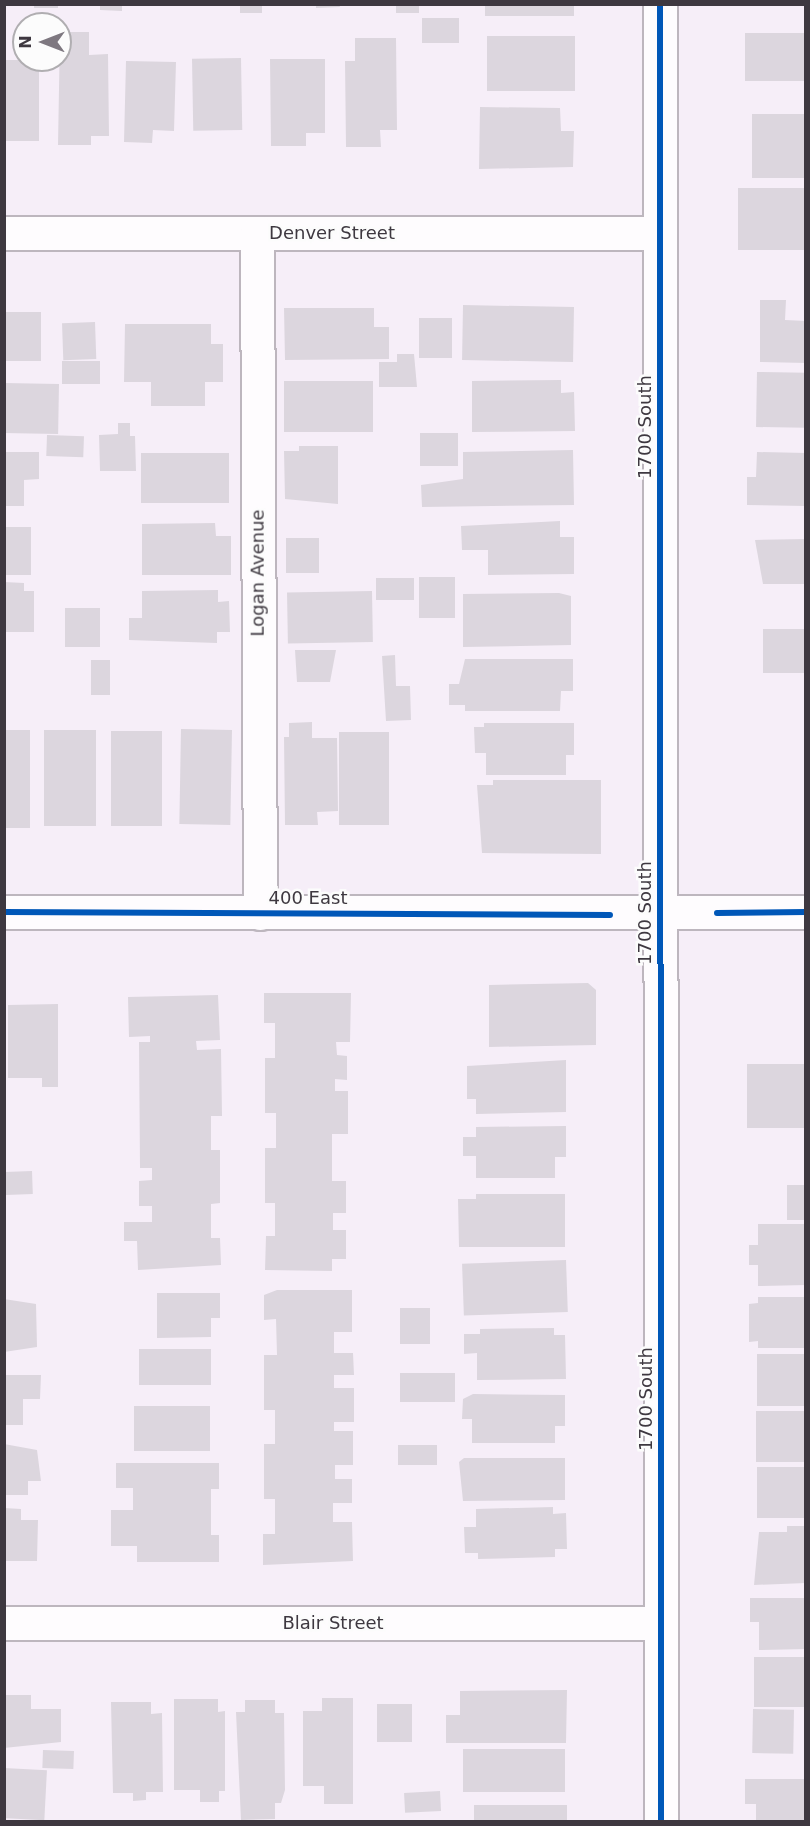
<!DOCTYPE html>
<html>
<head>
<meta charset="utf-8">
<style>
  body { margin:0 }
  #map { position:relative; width:810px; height:1826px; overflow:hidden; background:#f6eef8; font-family:"DejaVu Sans",sans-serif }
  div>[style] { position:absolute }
  .building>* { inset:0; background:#dcd6de; transform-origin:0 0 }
  .roads { filter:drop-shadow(2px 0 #bdb6be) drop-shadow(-2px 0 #bdb6be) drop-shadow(0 2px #bdb6be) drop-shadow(0 -2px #bdb6be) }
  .street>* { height:33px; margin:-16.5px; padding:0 16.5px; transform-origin:16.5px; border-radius:16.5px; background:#fefcfe }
  .secondary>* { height:33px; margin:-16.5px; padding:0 16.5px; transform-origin:16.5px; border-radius:16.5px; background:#fefcfe }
  .cycleway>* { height:6px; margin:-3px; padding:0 3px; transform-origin:3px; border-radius:3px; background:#0057b8 }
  span { translate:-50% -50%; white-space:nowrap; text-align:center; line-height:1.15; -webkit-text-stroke:5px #fcfcfc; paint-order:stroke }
  .street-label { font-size:18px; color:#3e3840 }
  .frame { position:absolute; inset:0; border:6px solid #3e3840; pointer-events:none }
  .north { position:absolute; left:12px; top:12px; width:60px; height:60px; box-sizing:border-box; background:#fcfcfc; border:2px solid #b0aeb1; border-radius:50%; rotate:270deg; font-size:16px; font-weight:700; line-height:24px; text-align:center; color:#3e3840 }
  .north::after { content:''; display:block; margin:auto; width:21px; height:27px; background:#7e7880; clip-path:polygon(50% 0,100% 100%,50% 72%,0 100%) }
</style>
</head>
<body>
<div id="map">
  <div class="building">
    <i style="left:34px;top:4px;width:24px;height:4px"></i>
    <i style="clip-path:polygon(100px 4px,122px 4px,122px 11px,100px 10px)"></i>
    <i style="left:240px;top:4px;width:22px;height:9px"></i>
    <i style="clip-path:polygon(316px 4px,339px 4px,340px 7px,316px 8px)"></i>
    <i style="left:396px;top:4px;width:23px;height:9px"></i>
    <i style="left:485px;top:4px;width:89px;height:12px"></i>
    <i style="left:422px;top:18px;width:37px;height:25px"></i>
    <i style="clip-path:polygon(60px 32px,89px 32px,89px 55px,108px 54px,109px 136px,91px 136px,91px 145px,58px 145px)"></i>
    <i style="left:806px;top:33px;width:48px;height:61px;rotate:90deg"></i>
    <i style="left:575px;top:36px;width:55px;height:88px;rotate:90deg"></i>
    <i style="clip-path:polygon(355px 38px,396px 38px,397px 130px,380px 130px,381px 147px,346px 147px,345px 61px,355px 61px)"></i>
    <i style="left:241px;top:58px;width:72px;height:49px;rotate:89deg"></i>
    <i style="clip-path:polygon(270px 59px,325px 59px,325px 133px,306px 133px,306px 146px,271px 146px)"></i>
    <i style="left:4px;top:60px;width:35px;height:81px"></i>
    <i style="clip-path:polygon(126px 61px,176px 62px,174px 131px,153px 130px,152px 143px,124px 142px)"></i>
    <i style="clip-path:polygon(480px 107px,560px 108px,561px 131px,574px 131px,573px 167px,479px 169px)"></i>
    <i style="left:806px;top:114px;width:64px;height:54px;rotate:90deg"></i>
    <i style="left:738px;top:188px;width:68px;height:62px"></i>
    <i style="clip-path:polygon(760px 300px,786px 300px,785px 320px,806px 321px,806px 363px,760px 362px)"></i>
    <i style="left:574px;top:307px;width:55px;height:111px;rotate:91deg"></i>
    <i style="clip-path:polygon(284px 308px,374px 308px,374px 327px,389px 327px,389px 359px,285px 360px)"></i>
    <i style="left:4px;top:312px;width:37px;height:49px"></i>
    <i style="left:419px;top:318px;width:33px;height:40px"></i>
    <i style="left:95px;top:322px;width:37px;height:33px;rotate:88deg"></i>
    <i style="clip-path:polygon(125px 324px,211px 324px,211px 344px,223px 344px,223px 382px,205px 382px,205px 406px,151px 406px,151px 382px,124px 382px)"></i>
    <i style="clip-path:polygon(397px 354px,414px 354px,417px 387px,379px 387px,379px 362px,397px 362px)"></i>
    <i style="left:62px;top:361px;width:38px;height:23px"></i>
    <i style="left:757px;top:372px;width:49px;height:55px;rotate:1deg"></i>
    <i style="clip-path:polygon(561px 380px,561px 393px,574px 392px,575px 431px,472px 432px,472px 381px)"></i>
    <i style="left:284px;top:381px;width:89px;height:51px"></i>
    <i style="left:4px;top:383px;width:55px;height:50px;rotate:1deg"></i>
    <i style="clip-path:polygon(118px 423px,130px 423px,130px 436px,135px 436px,136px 471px,100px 471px,99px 435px,118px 434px)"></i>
    <i style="left:420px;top:433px;width:38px;height:33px"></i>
    <i style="left:47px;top:435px;width:37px;height:21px;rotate:2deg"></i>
    <i style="clip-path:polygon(299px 446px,338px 446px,338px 504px,285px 499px,284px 451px,299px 451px)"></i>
    <i style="clip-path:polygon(573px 450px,574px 505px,422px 507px,421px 485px,463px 479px,463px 452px)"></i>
    <i style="clip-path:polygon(4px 452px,39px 452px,39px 479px,24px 480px,24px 506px,4px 506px)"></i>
    <i style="clip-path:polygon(757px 452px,806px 453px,806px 506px,747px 505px,747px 477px,756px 477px)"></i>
    <i style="left:141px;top:453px;width:88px;height:50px"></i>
    <i style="clip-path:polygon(560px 521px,560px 537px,574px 537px,574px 574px,488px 575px,488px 550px,462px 550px,461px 526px)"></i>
    <i style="clip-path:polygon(215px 523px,216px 536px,231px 536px,231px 575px,142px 575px,142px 524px)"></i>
    <i style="left:4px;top:527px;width:27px;height:48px"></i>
    <i style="left:286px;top:538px;width:33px;height:35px"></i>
    <i style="clip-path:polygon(806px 539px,806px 584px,763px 584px,755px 540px)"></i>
    <i style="left:419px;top:577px;width:36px;height:41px"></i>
    <i style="left:414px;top:578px;width:22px;height:38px;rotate:90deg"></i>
    <i style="clip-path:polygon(4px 582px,24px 583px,24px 591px,34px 591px,34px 632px,4px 632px)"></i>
    <i style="clip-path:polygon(218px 590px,218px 602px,229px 601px,230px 632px,217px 632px,217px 643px,129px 640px,129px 618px,142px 618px,142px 591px)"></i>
    <i style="left:372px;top:591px;width:51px;height:85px;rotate:89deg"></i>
    <i style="clip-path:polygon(559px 593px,571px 596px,571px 645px,463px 647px,463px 594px)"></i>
    <i style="left:65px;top:608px;width:35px;height:39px"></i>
    <i style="left:763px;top:629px;width:43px;height:44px"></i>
    <i style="clip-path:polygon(295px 650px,336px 650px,330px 682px,297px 682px)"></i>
    <i style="clip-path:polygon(395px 655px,396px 686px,410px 686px,411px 720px,386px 721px,382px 656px)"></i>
    <i style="clip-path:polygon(465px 659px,573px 659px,573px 691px,561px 691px,560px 711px,465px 711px,465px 705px,449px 705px,449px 684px,459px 684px)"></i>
    <i style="left:91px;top:660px;width:19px;height:35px"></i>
    <i style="clip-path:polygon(312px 722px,312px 738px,337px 738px,338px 811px,317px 812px,318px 825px,285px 825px,284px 737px,289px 737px,289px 723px)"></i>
    <i style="clip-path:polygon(484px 723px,574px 723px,574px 755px,566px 755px,566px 775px,486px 775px,486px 753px,475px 753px,474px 727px,484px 727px)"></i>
    <i style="left:181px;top:729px;width:51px;height:95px;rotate:1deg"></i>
    <i style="left:4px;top:730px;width:26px;height:98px"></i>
    <i style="left:44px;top:730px;width:52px;height:96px"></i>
    <i style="left:111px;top:731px;width:51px;height:95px"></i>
    <i style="left:339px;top:732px;width:50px;height:93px"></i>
    <i style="clip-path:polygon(493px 780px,601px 780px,601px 854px,482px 853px,477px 785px,493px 785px)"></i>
    <i style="clip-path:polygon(588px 983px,596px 990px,596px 1045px,489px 1047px,489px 985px)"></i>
    <i style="clip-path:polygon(264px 993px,351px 993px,350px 1042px,336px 1042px,337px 1055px,347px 1056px,347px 1080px,335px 1079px,335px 1091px,348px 1091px,348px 1134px,332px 1134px,332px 1181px,346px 1181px,346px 1213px,333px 1213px,333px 1230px,346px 1230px,346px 1259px,332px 1259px,332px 1271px,265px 1270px,266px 1236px,275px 1236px,275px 1203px,265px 1203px,265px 1148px,276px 1148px,276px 1113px,265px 1113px,265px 1058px,275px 1058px,275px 1023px,264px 1023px)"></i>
    <i style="clip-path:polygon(218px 995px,220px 1040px,196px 1041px,197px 1050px,221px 1049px,222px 1116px,211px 1116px,211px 1150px,220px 1150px,220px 1203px,211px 1204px,211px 1238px,220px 1238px,221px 1265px,138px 1270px,137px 1241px,124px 1241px,124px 1222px,152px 1222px,152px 1206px,139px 1206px,139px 1181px,152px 1180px,152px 1168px,140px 1168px,139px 1042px,150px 1042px,150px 1036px,129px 1037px,128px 997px)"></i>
    <i style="clip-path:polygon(58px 1004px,58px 1087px,42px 1087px,42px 1078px,8px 1078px,8px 1005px)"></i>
    <i style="clip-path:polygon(566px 1060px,566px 1112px,476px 1114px,476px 1099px,467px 1099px,467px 1066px)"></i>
    <i style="left:747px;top:1064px;width:59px;height:64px"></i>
    <i style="clip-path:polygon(566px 1126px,566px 1157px,555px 1157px,555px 1178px,476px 1178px,476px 1156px,463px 1156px,463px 1137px,476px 1137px,476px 1127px)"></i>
    <i style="left:32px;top:1171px;width:23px;height:27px;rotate:88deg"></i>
    <i style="left:787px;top:1185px;width:19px;height:35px"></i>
    <i style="clip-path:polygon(476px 1194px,565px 1194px,565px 1247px,459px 1247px,458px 1199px,476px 1199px)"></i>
    <i style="clip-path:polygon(758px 1224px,806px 1224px,806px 1285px,758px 1286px,758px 1265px,749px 1265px,749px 1245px,758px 1245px)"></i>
    <i style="left:566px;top:1260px;width:52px;height:104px;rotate:88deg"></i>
    <i style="clip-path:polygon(277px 1290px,352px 1290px,352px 1332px,334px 1332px,334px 1353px,353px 1353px,354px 1375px,334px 1375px,334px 1388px,354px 1388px,354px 1422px,334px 1422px,334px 1431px,353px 1431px,353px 1465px,335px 1465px,335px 1479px,352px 1479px,352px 1503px,333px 1503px,333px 1522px,352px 1522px,353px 1561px,263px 1565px,263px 1534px,275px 1534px,275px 1499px,264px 1499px,264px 1444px,275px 1444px,275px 1410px,264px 1410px,264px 1355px,277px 1355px,276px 1319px,264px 1320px,264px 1295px)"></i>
    <i style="clip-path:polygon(157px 1293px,220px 1293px,220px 1318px,211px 1318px,211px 1337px,157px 1338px)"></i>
    <i style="clip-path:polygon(758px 1297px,806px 1297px,806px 1348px,758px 1348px,758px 1341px,749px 1342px,749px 1304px,758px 1303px)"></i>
    <i style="clip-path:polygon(4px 1299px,36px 1304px,37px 1347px,4px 1352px)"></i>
    <i style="left:400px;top:1308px;width:30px;height:36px"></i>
    <i style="clip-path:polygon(554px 1328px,554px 1335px,565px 1335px,566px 1379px,477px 1380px,477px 1353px,464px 1354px,464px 1334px,480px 1334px,480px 1329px)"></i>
    <i style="left:139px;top:1349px;width:72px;height:36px"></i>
    <i style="left:806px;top:1354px;width:52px;height:49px;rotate:90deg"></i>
    <i style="left:455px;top:1373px;width:29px;height:55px;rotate:90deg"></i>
    <i style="clip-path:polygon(4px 1375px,41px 1375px,40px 1399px,23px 1399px,23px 1425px,4px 1425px)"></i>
    <i style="clip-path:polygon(473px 1394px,565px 1395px,565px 1426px,555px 1426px,555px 1443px,472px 1443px,472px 1419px,462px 1419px,463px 1399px)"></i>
    <i style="left:134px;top:1406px;width:76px;height:45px"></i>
    <i style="left:806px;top:1411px;width:51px;height:50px;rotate:90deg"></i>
    <i style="clip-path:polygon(4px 1444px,37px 1450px,41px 1481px,28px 1481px,28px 1495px,4px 1495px)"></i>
    <i style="left:398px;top:1445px;width:39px;height:20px"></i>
    <i style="clip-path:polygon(464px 1458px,565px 1458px,565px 1500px,463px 1501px,459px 1462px)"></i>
    <i style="clip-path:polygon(116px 1463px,219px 1463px,219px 1489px,211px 1489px,211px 1535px,219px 1535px,219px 1562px,137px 1562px,137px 1546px,111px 1546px,111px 1510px,133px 1510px,133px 1488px,116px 1488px)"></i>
    <i style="left:806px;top:1467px;width:51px;height:49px;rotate:90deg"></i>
    <i style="clip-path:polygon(553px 1507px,553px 1514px,566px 1513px,567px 1549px,555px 1549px,555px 1557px,478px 1559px,478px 1553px,465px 1553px,464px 1527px,476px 1527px,476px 1509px)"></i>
    <i style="clip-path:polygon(4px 1508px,21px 1509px,21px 1520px,38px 1520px,37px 1561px,4px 1561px)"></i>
    <i style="clip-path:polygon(787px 1526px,806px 1526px,806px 1583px,754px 1585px,759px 1532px,787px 1532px)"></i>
    <i style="clip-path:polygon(750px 1598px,806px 1598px,806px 1649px,759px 1650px,759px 1622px,750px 1622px)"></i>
    <i style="left:754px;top:1657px;width:52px;height:50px"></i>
    <i style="clip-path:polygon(567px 1690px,566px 1743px,446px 1743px,446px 1715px,460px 1715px,460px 1691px)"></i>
    <i style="clip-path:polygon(4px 1695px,31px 1695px,31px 1709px,61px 1709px,61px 1742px,4px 1748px)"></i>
    <i style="clip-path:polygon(322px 1698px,353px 1698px,353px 1804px,324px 1804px,324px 1786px,303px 1786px,303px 1711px,322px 1711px)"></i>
    <i style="clip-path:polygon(174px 1699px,218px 1699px,218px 1712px,225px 1711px,225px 1791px,219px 1791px,219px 1802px,200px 1802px,200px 1790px,174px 1790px)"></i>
    <i style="clip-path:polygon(245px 1700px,275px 1700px,275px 1713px,284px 1713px,285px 1790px,281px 1803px,275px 1803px,275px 1819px,241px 1820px,236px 1712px,245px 1712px)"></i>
    <i style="clip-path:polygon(111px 1702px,151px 1702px,151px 1714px,162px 1713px,163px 1792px,146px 1792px,146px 1800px,133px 1801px,133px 1793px,113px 1793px)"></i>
    <i style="left:412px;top:1704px;width:38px;height:35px;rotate:90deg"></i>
    <i style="left:753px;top:1709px;width:41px;height:44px;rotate:1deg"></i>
    <i style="left:463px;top:1749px;width:102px;height:43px"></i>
    <i style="left:43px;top:1750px;width:31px;height:18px;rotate:2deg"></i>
    <i style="left:4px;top:1768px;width:43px;height:50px;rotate:3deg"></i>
    <i style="clip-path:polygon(745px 1779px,806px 1779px,806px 1822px,756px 1822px,756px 1804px,745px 1804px)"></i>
    <i style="left:440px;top:1791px;width:20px;height:36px;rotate:87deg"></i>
    <i style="left:474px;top:1805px;width:93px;height:17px"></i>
  </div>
  <div class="roads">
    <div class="street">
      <i style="left:4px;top:233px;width:656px"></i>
      <i style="left:257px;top:233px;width:680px;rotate:89.75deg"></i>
      <i style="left:4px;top:912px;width:802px"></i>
      <i style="left:4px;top:1623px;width:657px"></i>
    </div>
    <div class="secondary">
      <i style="left:660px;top:4px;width:1818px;rotate:89.97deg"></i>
    </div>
  </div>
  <div class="cycleway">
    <i style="left:660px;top:4px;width:1818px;rotate:89.97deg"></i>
    <i style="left:4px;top:912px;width:606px;rotate:0.28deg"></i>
    <i style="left:717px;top:913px;width:89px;rotate:-0.6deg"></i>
  </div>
  <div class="street-label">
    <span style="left:332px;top:233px">Denver Street</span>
    <span style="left:645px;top:427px;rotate:-90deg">1700 South</span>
    <span style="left:258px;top:573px;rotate:-90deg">Logan Avenue</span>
    <span style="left:308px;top:898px">400 East</span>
    <span style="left:645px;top:913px;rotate:-90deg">1700 South</span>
    <span style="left:646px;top:1399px;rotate:-90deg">1700 South</span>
    <span style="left:333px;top:1623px">Blair Street</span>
  </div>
  <div class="frame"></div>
  <div class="north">N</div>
</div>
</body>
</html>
